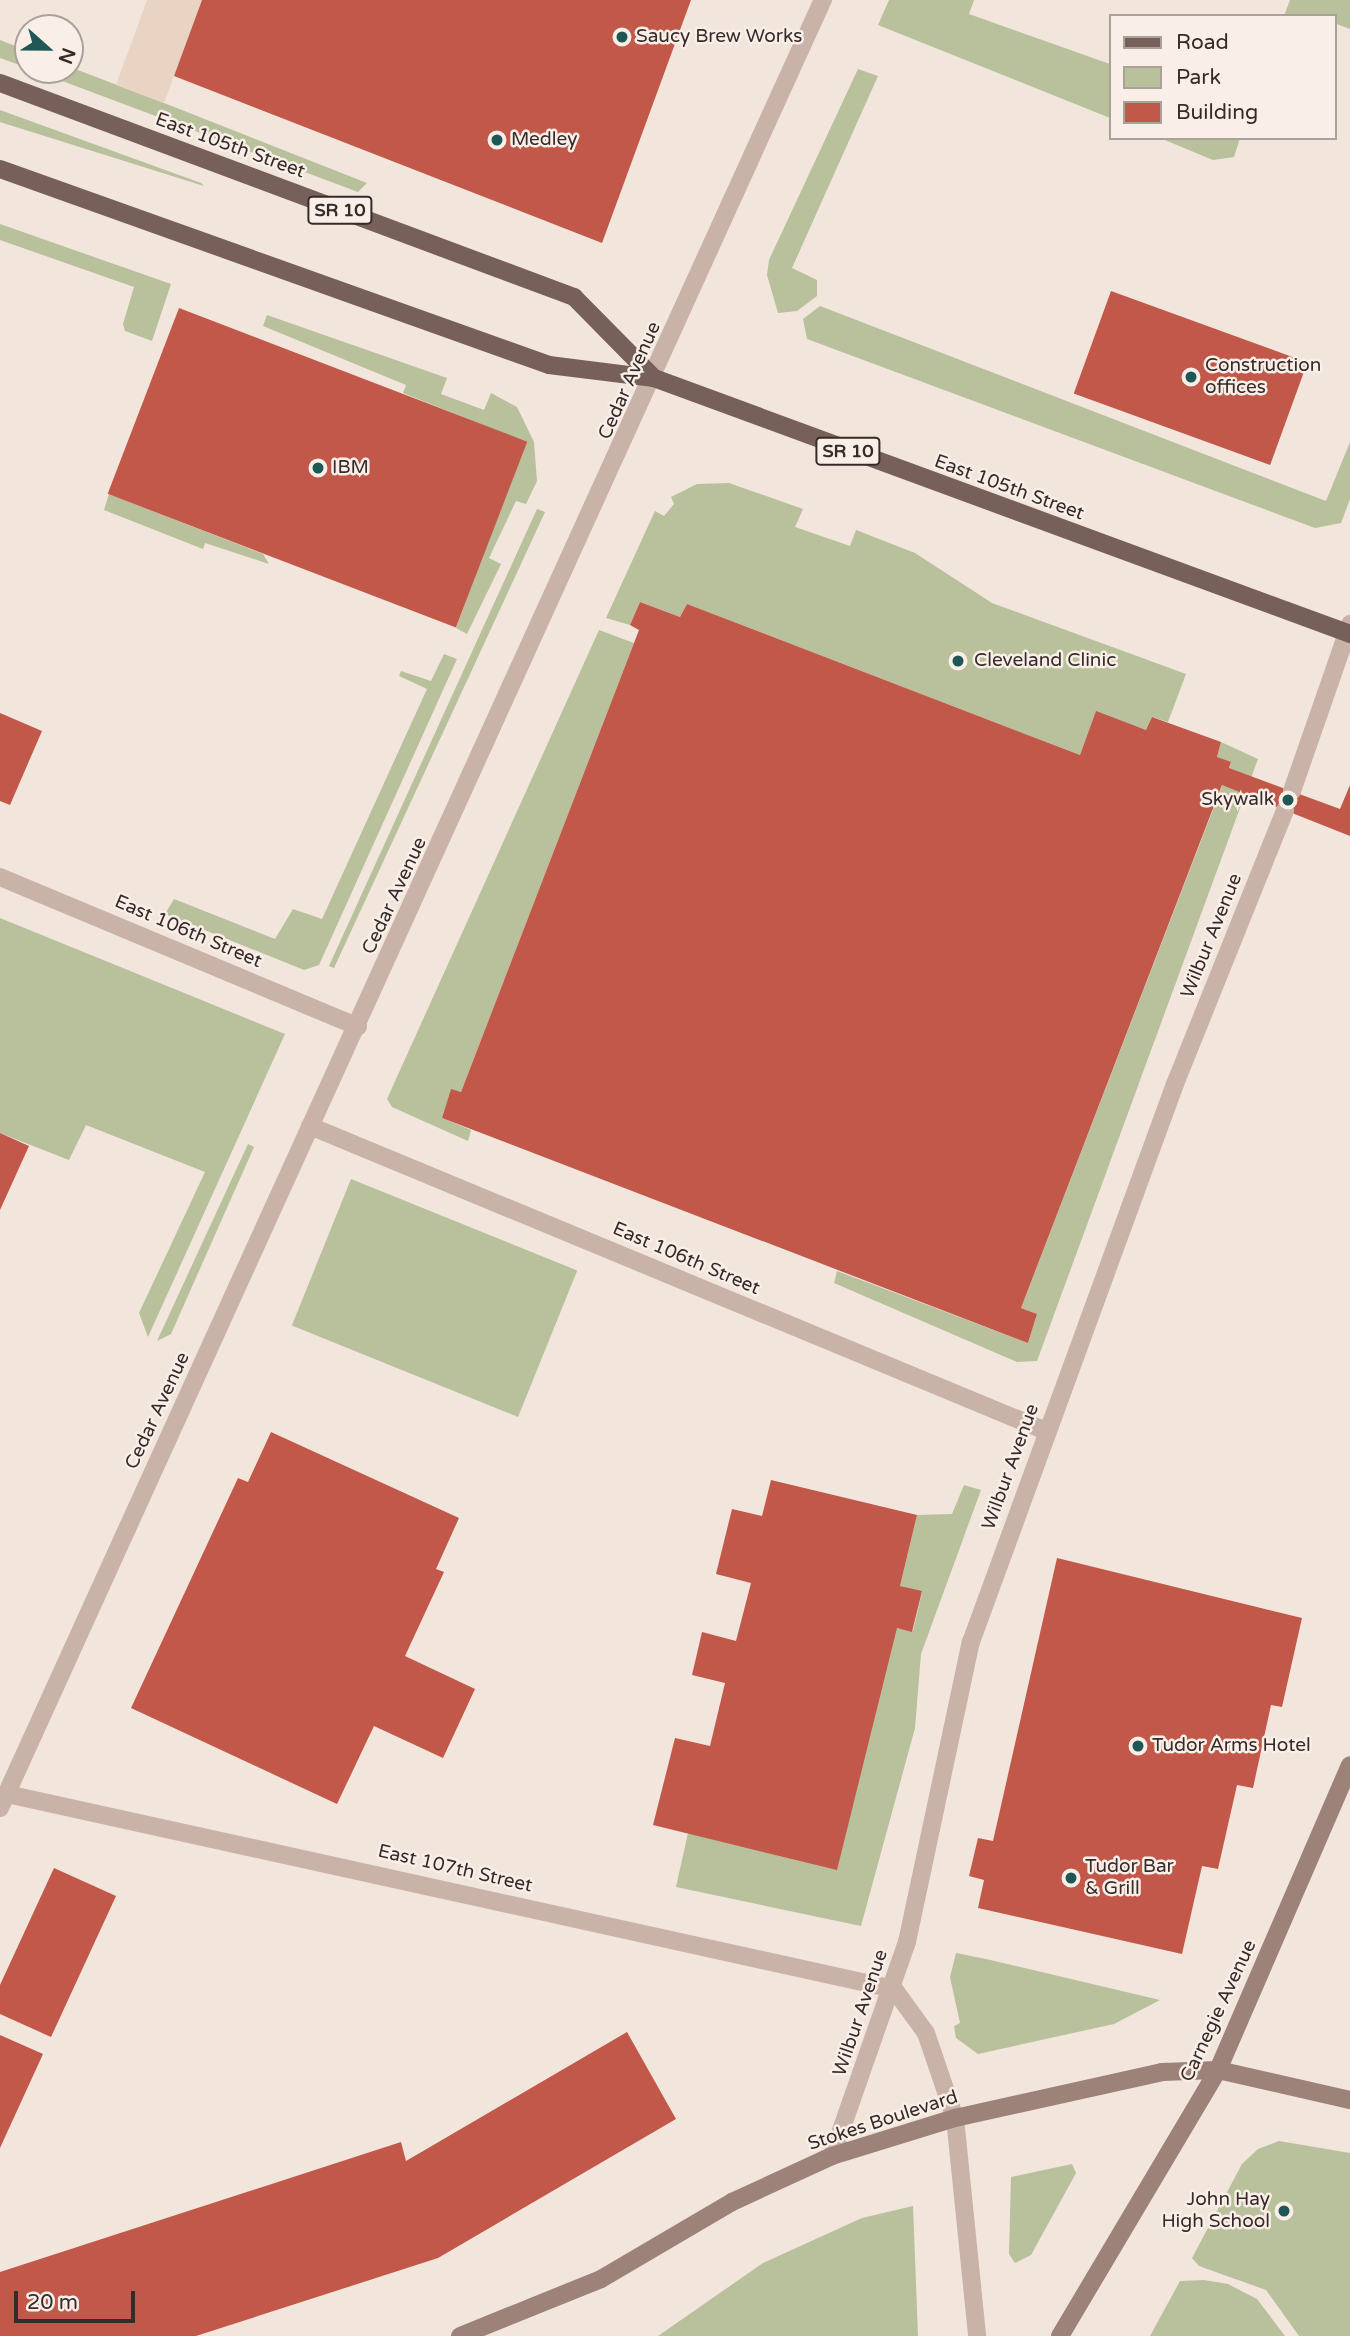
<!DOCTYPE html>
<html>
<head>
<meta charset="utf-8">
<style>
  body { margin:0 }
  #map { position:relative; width:1350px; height:2336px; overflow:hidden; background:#f1e5dc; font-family:"Varela Round",sans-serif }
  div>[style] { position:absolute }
  .green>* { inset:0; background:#b8c09c; transform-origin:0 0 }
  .plaza>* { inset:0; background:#e9d4c4 }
  .building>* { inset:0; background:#c25849; transform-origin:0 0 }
  .minor>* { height:18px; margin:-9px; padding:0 9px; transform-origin:9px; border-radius:9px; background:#c9b3a8 }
  .tertiary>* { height:18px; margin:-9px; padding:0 9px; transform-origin:9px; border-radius:9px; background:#c9b3a8 }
  .secondary>* { height:18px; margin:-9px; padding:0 9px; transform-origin:9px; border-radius:9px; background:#9d827a }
  .primary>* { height:18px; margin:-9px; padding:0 9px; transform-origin:9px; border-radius:9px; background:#78605a }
  .dots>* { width:19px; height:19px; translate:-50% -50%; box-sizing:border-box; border:4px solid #f9efe8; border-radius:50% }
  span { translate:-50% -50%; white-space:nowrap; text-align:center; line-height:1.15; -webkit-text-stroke:5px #f9efe8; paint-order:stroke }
  .shield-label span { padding:2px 5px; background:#f9efe8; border:2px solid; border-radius:5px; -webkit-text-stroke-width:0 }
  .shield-label { font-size:18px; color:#362b28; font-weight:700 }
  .poi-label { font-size:19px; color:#362b28 }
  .left { translate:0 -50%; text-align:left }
  .right { translate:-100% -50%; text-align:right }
  .street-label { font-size:19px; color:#362b28 }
  .legend { position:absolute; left:1109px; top:14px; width:228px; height:126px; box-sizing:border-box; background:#f9efe8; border:2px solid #aba19b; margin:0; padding:9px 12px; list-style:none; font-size:21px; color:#362b28 }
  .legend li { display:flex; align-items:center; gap:14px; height:35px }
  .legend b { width:35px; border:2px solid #aba19b }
  .north { position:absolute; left:14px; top:14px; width:70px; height:70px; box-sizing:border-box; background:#f9efe8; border:2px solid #aba19b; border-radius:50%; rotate:111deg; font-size:19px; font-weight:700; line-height:28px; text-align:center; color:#362b28 }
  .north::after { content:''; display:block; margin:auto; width:24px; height:32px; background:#1f5754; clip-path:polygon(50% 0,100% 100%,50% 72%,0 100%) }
  .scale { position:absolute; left:14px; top:2291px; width:121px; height:32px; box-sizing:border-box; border:4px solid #362b28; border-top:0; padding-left:9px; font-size:21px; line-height:24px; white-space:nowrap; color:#362b28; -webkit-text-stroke:5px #f9efe8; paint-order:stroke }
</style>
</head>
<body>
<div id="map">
  <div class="green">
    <i style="clip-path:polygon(889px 0,974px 0,969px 14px,1110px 64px,1110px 118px,878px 25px)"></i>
    <i style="clip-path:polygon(1290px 0,1350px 0,1350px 29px,1334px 23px,1334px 16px,1284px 16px)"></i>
    <i style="clip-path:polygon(0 40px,28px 51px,28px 68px,0 58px)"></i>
    <i style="clip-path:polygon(70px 67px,164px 103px,367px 183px,358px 192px,33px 70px)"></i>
    <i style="clip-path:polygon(858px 69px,878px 76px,792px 268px,817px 280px,817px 296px,797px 311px,778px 313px,767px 275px,769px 260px)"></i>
    <i style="clip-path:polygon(0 110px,201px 183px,204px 186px,0 122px)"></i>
    <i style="clip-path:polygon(1160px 138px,1240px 138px,1234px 157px,1213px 160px)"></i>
    <i style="clip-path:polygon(0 224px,171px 284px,152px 341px,125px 331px,123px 324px,134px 287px,0 240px)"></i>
    <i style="clip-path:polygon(820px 306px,1326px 501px,1350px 442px,1350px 499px,1341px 523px,1315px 528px,807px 339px,803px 319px)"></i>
    <i style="clip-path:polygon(267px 315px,447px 378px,441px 394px,484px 410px,491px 393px,517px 407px,534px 442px,537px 481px,526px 504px,516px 501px,489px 558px,501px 564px,467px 634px,456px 628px,526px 442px,403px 393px,406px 385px,263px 326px)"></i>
    <i style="clip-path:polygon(729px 483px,803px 509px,795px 527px,850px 546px,856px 530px,915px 553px,992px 603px,1186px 674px,1168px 722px,1152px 717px,1146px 730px,1096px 712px,1080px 755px,687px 604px,680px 617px,640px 602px,630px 625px,606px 618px,655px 511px,664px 516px,674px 504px,671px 497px,697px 484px)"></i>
    <i style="clip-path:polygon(109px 494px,263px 554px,269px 564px,205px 543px,203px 549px,104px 510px)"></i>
    <i style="clip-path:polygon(537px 509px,545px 512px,334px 968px,329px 966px)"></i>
    <i style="clip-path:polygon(599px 630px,634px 643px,461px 1092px,451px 1090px,442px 1118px,471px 1130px,468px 1141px,392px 1107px,387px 1099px)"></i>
    <i style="clip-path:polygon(444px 654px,457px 659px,319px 965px,304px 970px,165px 914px,174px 899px,275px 939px,293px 909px,322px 919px,427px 689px,399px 676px,401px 671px,431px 681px)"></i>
    <i style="clip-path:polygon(1221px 742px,1258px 759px,1037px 1361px,1017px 1362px,834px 1283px,837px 1271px,1028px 1343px,1037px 1314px,1021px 1308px,1231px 763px,1217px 757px)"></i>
    <i style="clip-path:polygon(0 918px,285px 1034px,148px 1337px,139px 1313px,205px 1172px,86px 1125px,69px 1160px,0 1133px)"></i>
    <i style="clip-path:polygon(248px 1144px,254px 1147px,171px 1334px,157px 1341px)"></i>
    <i style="left:351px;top:1179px;width:244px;height:158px;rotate:22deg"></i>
    <i style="clip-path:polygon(964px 1485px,981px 1490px,921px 1654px,915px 1728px,861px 1926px,676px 1887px,688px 1833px,897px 1628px,913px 1631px,922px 1592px,900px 1586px,917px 1515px,952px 1514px)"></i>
    <i style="clip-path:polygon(956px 1953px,986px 1959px,1160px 2000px,1114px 2024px,978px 2054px,956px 2038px,954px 2026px,960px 2023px,950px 1977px)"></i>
    <i style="clip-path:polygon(1279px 2141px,1350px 2153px,1350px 2336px,1299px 2336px,1266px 2290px,1199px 2266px,1192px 2258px,1242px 2164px,1258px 2149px)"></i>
    <i style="clip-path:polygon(1072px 2164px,1076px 2173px,1031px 2255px,1015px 2263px,1009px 2254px,1011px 2177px)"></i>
    <i style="clip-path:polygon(913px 2206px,918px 2336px,658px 2336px,763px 2263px,862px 2218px)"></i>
    <i style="clip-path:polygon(1204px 2280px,1228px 2284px,1257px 2299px,1285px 2336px,1150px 2336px,1180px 2281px)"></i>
  </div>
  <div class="plaza">
    <i style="clip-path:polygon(147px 0,202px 0,164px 103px,116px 85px)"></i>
  </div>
  <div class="building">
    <i style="clip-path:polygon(202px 0,691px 0,602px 243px,174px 76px)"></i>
    <i style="left:1111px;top:291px;width:209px;height:109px;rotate:20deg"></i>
    <i style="left:179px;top:308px;width:373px;height:199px;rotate:21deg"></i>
    <i style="clip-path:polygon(640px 602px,680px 617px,687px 604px,1080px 755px,1096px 711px,1146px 730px,1152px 717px,1221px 742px,1217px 757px,1231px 762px,1229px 768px,1340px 809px,1350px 785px,1350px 836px,1222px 785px,1021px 1308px,1037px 1314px,1028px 1343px,442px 1118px,451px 1089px,461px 1092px,634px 643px,639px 630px,630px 625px)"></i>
    <i style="clip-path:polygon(0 713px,42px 731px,10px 805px,0 801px)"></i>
    <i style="clip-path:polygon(0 1133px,29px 1146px,0 1210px)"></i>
    <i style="clip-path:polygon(271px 1432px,459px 1518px,436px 1569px,444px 1572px,405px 1656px,475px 1689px,443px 1758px,374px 1726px,337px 1804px,131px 1708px,238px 1478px,248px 1482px)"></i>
    <i style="clip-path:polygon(771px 1480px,917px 1515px,900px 1586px,922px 1591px,912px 1632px,897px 1628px,837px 1870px,653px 1825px,675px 1738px,710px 1746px,725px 1683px,692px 1675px,702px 1632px,736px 1641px,751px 1583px,716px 1574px,732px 1509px,762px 1516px)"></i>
    <i style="clip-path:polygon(1057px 1558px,1302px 1618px,1282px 1707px,1271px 1705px,1253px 1788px,1237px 1785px,1218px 1869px,1202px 1866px,1182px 1954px,978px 1908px,984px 1880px,969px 1876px,978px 1838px,993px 1841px)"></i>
    <i style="clip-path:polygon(54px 1868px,116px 1896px,51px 2037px,0 2014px,0 1985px)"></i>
    <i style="clip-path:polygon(627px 2032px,676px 2119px,438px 2258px,196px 2336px,0 2336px,0 2272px,401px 2142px,406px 2161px)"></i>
    <i style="clip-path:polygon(0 2035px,43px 2054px,0 2148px)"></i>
  </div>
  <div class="minor">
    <i style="left:1292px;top:791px;width:177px;rotate:-70.8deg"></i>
    <i style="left:0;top:877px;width:388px;rotate:22.7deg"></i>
    <i style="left:310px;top:1126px;width:797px;rotate:22.51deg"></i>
    <i style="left:7px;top:1794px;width:908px;rotate:12.4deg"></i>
    <i style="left:894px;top:1989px;width:54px;rotate:54deg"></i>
    <i style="left:926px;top:2033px;width:90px;rotate:71.2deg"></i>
    <i style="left:955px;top:2118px;width:219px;rotate:84.2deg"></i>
    <i style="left:832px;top:2156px;width:227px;rotate:-70.7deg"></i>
    <i style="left:907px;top:1942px;width:307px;rotate:-78deg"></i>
    <i style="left:971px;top:1642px;width:594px;rotate:-69.92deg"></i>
    <i style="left:1175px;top:1084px;width:295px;rotate:-68.1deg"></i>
  </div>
  <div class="tertiary">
    <i style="left:0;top:1808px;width:1987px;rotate:-65.53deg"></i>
  </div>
  <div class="secondary">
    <i style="left:460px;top:2336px;width:152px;rotate:-22deg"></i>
    <i style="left:601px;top:2279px;width:152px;rotate:-30.4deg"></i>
    <i style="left:732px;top:2202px;width:110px;rotate:-24.7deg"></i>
    <i style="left:832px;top:2156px;width:129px;rotate:-17.2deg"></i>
    <i style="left:955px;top:2118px;width:212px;rotate:-12.5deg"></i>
    <i style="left:1162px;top:2072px;width:56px;rotate:-2deg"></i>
    <i style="left:1218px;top:2070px;width:135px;rotate:12.8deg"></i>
    <i style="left:1060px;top:2336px;width:309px;rotate:-59.3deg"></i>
    <i style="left:1218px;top:2070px;width:332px;rotate:-66.6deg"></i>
  </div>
  <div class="primary">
    <i style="left:0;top:83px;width:613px;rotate:20.45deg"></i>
    <i style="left:574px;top:297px;width:114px;rotate:45.4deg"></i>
    <i style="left:0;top:169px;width:583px;rotate:19.65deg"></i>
    <i style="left:549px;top:365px;width:106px;rotate:7.1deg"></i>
    <i style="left:654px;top:378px;width:742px;rotate:20.19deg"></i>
  </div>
  <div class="dots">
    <i style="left:622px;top:37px;background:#1f5754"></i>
    <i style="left:497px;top:140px;background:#1f5754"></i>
    <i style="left:1191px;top:377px;background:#1f5754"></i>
    <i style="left:318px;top:468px;background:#1f5754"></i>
    <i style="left:958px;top:661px;background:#1f5754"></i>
    <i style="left:1288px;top:800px;background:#1f5754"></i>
    <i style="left:1138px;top:1746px;background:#1f5754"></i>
    <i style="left:1071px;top:1878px;background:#1f5754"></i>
    <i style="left:1284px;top:2211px;background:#1f5754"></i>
  </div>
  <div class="shield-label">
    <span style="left:340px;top:210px">SR 10</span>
    <span style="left:848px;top:451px">SR 10</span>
  </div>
  <div class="poi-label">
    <span class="left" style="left:636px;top:37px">Saucy Brew Works</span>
    <span class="left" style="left:511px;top:140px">Medley</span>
    <span class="left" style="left:1205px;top:377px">Construction<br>offices</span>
    <span class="left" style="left:332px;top:468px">IBM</span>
    <span class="left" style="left:974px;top:661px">Cleveland Clinic</span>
    <span class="right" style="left:1274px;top:800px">Skywalk</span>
    <span class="left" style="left:1152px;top:1746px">Tudor Arms Hotel</span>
    <span class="left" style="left:1085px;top:1878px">Tudor Bar<br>&amp; Grill</span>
    <span class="right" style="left:1270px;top:2211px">John Hay<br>High School</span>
  </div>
  <div class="street-label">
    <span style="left:230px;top:146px;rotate:20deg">East 105th Street</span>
    <span style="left:630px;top:381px;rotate:-66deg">Cedar Avenue</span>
    <span style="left:1009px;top:488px;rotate:20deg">East 105th Street</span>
    <span style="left:395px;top:896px;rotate:-65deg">Cedar Avenue</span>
    <span style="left:188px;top:932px;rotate:23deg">East 106th Street</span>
    <span style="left:1212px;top:936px;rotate:-68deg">Wilbur Avenue</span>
    <span style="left:686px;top:1259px;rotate:23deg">East 106th Street</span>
    <span style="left:158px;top:1411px;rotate:-65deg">Cedar Avenue</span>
    <span style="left:1011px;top:1467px;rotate:-70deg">Wilbur Avenue</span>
    <span style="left:455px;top:1869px;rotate:13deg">East 107th Street</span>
    <span style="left:1219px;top:2011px;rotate:-65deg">Carnegie Avenue</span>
    <span style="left:861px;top:2013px;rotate:-71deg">Wilbur Avenue</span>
    <span style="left:883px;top:2121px;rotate:-18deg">Stokes Boulevard</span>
  </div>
  <ul class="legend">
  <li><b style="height:9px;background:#78605a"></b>Road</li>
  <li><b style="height:19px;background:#b8c09c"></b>Park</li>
  <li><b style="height:19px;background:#c25849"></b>Building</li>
  </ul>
  <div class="north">N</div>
  <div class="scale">20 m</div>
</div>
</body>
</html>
